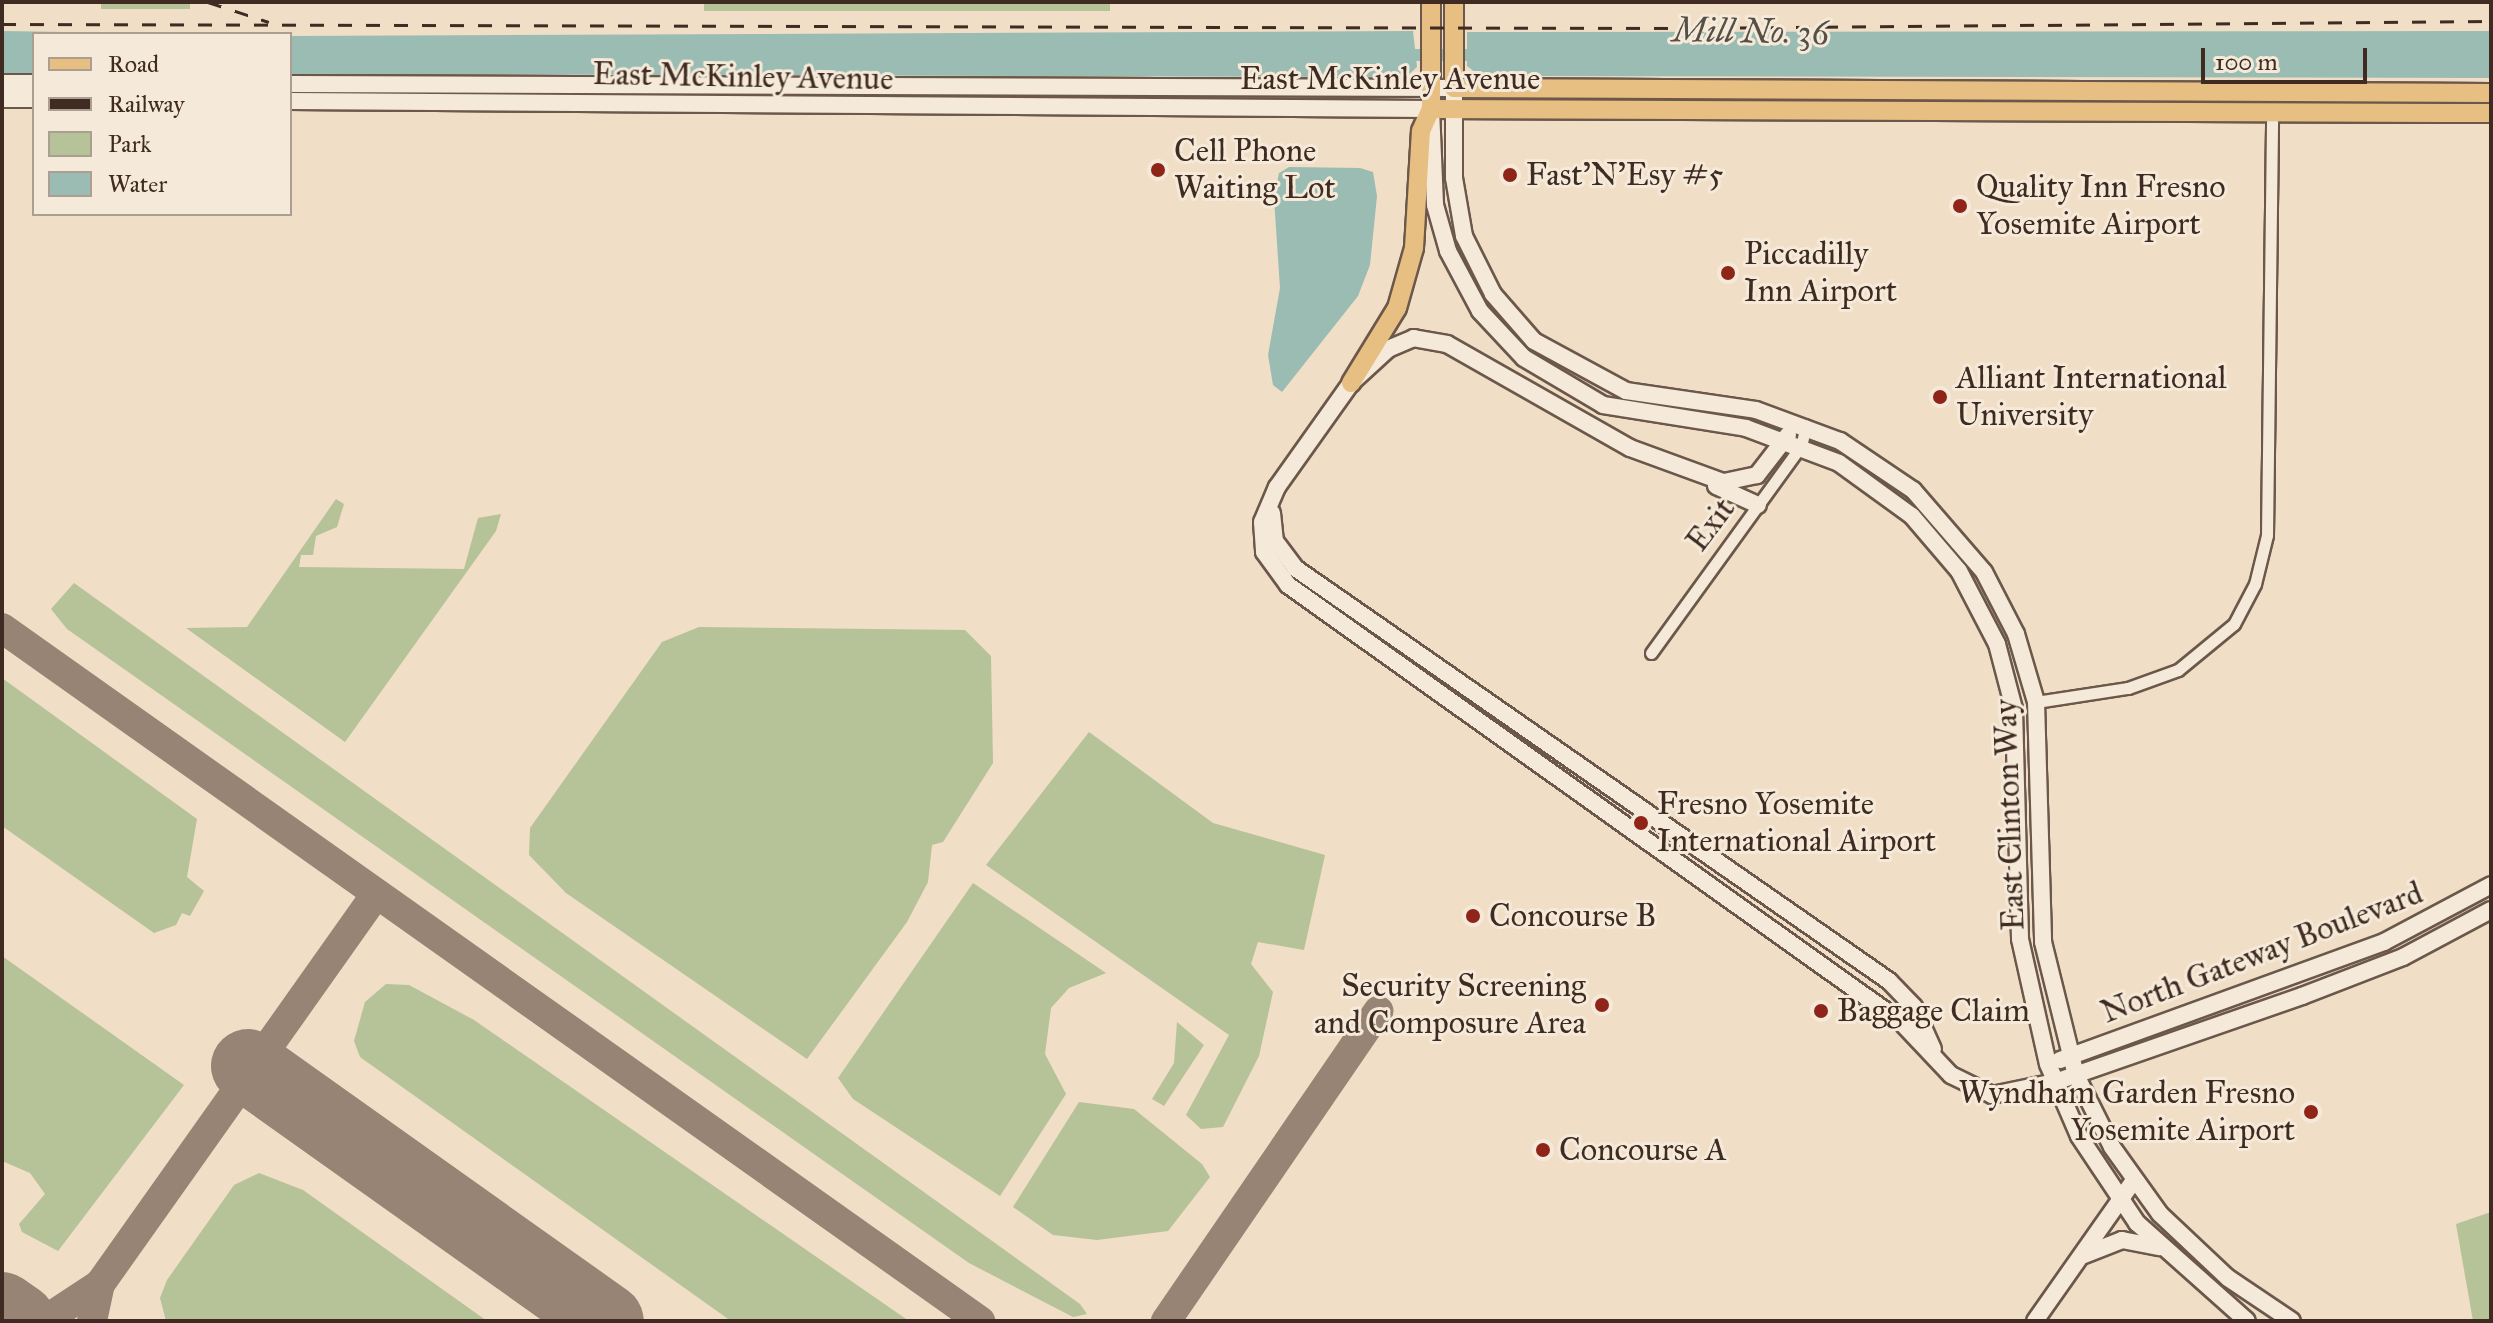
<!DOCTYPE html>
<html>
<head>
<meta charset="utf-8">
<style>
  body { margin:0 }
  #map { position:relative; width:2493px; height:1323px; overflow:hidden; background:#f0dec6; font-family:"IM FELL Great Primer",serif }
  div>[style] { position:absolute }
  .green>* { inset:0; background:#b6c297; transform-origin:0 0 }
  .water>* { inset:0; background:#9abcb2 }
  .canal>* { height:12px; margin:-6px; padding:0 6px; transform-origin:6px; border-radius:6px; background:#9abcb2 }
  .taxiway>* { height:30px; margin:-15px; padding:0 15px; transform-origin:15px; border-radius:15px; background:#988474 }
  .runway>* { height:74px; margin:-37px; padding:0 37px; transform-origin:37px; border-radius:37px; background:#988474 }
  .roads { filter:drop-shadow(2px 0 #6b584a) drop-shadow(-2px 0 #6b584a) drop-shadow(0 2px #6b584a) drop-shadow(0 -2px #6b584a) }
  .street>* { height:11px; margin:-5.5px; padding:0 5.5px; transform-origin:5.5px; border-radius:5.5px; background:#f5eada }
  .secondary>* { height:16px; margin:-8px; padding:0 8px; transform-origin:8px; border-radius:8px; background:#f5eada }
  .primary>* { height:18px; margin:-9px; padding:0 9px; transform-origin:9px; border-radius:9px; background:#e8bf83 }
  .rail>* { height:3px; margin-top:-1.5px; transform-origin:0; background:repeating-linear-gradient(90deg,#3f2b21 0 14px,transparent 0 28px) }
  .dots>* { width:22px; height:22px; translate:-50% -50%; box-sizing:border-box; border:4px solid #f5eada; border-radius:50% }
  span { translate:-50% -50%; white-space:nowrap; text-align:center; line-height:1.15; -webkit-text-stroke:6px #f5eada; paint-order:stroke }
  .street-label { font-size:32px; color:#3f2b21 }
  .poi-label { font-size:32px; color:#3f2b21 }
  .left { translate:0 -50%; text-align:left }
  .right { translate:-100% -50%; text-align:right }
  .water-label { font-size:34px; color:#564f45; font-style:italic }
  .frame { position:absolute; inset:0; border:4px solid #3f2b21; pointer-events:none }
  .legend { position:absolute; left:32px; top:32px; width:260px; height:184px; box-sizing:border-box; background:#f5eada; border:2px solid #ac9e90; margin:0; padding:10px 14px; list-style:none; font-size:24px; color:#3f2b21 }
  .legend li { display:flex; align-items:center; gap:16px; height:40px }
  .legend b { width:40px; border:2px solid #ac9e90 }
  .scale { position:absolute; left:2201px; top:48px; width:166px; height:36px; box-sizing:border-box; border:4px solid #3f2b21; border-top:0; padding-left:10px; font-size:24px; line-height:28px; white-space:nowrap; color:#3f2b21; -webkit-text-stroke:6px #f5eada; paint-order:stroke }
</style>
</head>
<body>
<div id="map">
  <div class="green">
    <i style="left:101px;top:2px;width:89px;height:7px"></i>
    <i style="left:704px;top:2px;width:406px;height:9px"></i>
    <i style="clip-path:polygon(336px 499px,344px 504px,337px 527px,316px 536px,313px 555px,301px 555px,299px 567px,464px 569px,478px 518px,501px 514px,496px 531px,345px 742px,186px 628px,247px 627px)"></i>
    <i style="clip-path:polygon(74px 583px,1080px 1304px,1087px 1314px,1073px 1317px,969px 1263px,67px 629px,51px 609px)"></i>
    <i style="clip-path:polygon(699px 627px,965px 630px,991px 656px,993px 763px,943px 842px,932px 845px,928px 882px,907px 922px,807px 1059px,566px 893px,529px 855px,530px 828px,662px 642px)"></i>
    <i style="clip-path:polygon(2px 678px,197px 819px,187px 877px,204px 891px,190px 916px,182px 913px,176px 925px,154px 933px,2px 826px)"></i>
    <i style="clip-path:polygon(1089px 732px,1213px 823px,1325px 855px,1304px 950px,1258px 942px,1251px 964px,1273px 992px,1259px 1056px,1223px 1127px,1201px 1129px,1186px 1115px,1229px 1035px,986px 865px)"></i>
    <i style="clip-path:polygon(973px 883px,1106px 973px,1069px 988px,1051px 1008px,1045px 1054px,1066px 1094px,1000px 1196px,853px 1099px,838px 1078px)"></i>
    <i style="clip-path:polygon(2px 956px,184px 1085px,58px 1251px,22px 1232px,19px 1224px,45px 1194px,30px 1173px,2px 1161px)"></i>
    <i style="clip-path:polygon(386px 984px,409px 985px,474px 1020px,909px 1321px,731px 1321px,360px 1057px,354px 1041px,365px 1002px)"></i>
    <i style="clip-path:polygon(1177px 1022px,1204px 1045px,1164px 1106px,1152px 1099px,1174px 1063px)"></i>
    <i style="clip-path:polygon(1079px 1102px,1134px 1109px,1202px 1164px,1210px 1177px,1168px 1231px,1097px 1240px,1053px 1235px,1013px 1207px)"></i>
    <i style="clip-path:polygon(259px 1173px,303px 1190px,487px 1321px,166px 1321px,160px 1298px,167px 1280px,234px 1185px)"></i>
    <i style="clip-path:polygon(2491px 1212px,2491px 1321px,2473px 1321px,2456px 1224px)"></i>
  </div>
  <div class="water">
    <i style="clip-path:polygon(2px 31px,187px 34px,34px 34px,34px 74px,2px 74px)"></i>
    <i style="clip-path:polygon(1413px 31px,1417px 67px,1406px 77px,290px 74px,290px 36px)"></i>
    <i style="clip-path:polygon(2491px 31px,2491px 78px,1480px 76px,1467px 66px,1467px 32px)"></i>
    <i style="clip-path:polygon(1289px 167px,1360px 168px,1373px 172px,1377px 196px,1370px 265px,1358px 296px,1282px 392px,1273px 385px,1268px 355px,1280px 288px,1274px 198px,1279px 173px)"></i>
  </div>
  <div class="canal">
    <i style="left:1401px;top:55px;width:82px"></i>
  </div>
  <div class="taxiway">
    <i style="left:2px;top:628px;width:1199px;rotate:35.32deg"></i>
    <i style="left:16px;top:1319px;width:37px;rotate:-6deg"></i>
    <i style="left:53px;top:1315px;width:56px;rotate:-33.4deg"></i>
    <i style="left:92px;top:1321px;width:38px;rotate:-78deg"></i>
    <i style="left:100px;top:1284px;width:478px;rotate:-54.7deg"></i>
    <i style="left:1166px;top:1321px;width:376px;rotate:-55.6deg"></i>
  </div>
  <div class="runway">
    <i style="left:248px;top:1066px;width:440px;rotate:35.4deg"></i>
    <i style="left:2px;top:1309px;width:21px;rotate:35deg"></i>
  </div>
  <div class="roads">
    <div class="street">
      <i style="left:1651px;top:653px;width:256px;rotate:-54.1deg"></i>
      <i style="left:1801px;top:446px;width:21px;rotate:-76deg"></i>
      <i style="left:2036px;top:702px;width:93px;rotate:-8.7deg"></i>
      <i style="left:2128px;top:688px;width:53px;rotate:-19.8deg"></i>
      <i style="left:2178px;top:670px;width:72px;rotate:-39.4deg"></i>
      <i style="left:2234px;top:624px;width:45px;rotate:-62.3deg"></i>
      <i style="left:2255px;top:584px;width:50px;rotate:-76.2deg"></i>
      <i style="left:2267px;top:535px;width:423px;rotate:-89.3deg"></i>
    </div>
    <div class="secondary">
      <i style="left:2px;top:83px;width:32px"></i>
      <i style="left:290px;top:84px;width:1164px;rotate:0.2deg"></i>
      <i style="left:1454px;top:88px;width:90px;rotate:90deg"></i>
      <i style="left:1454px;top:178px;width:59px;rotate:80.2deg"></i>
      <i style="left:1464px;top:236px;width:65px;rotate:63.4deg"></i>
      <i style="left:1493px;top:294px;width:62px;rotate:48.9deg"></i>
      <i style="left:1534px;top:341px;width:105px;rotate:28.5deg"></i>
      <i style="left:1626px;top:391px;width:131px;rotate:8.3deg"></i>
      <i style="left:1756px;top:410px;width:90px;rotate:20.3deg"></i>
      <i style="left:1840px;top:441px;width:88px;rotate:33.9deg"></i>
      <i style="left:1913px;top:490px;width:108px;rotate:49.1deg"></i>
      <i style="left:1984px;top:572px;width:70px;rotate:62.7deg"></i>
      <i style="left:2016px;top:634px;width:71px;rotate:73.6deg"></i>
      <i style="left:2036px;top:702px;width:240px;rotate:88.3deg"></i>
      <i style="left:2043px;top:942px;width:137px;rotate:76.1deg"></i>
      <i style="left:2076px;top:1075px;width:80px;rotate:63.4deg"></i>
      <i style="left:2112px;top:1147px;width:82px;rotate:54.4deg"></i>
      <i style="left:2160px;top:1214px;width:93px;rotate:43.3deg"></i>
      <i style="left:2228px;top:1278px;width:77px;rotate:33.9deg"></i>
      <i style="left:2px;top:99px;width:32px"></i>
      <i style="left:290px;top:101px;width:1141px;rotate:0.4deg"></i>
      <i style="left:1431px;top:109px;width:96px;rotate:87.6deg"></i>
      <i style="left:1435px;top:205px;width:48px;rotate:74.2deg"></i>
      <i style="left:1448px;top:251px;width:68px;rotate:61.9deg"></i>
      <i style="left:1480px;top:311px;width:64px;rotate:46.9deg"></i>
      <i style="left:1524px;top:358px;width:92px;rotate:30.7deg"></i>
      <i style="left:1603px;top:405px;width:145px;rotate:9.1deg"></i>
      <i style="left:1746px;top:428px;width:99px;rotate:20.6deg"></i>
      <i style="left:1839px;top:463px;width:90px;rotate:36deg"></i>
      <i style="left:1912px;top:516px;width:72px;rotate:49.5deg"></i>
      <i style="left:1959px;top:571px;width:82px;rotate:62.5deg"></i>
      <i style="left:1997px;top:644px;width:67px;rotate:75.3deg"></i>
      <i style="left:2014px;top:709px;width:230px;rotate:88.5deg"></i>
      <i style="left:2020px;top:939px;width:128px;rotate:77.4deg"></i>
      <i style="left:2048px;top:1064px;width:78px;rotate:66.7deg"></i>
      <i style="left:2079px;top:1136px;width:105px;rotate:56.3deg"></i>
      <i style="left:2137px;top:1223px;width:147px;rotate:41.7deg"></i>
      <i style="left:1788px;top:435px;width:51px;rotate:127.8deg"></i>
      <i style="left:1757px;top:475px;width:35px;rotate:168deg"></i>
      <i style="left:1723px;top:482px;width:99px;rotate:-159.9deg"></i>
      <i style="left:1630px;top:448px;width:210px;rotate:-150.4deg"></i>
      <i style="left:1447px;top:344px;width:34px;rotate:-170deg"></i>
      <i style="left:1414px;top:338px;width:28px;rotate:157deg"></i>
      <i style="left:1388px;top:349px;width:50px;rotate:137.4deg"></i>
      <i style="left:1351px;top:383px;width:128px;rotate:125.4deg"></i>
      <i style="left:1277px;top:487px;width:38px;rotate:113deg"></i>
      <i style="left:1262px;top:522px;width:30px;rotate:86deg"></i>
      <i style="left:1264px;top:552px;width:41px;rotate:54deg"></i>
      <i style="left:1288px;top:585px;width:753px;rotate:35.48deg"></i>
      <i style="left:1901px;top:1022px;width:73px;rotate:46.7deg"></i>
      <i style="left:1951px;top:1075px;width:46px;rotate:26deg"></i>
      <i style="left:1992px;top:1095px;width:64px;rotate:-11.7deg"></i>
      <i style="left:2055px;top:1082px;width:262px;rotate:-19.2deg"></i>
      <i style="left:2302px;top:996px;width:108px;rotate:-21.1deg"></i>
      <i style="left:2403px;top:957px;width:100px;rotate:-28.1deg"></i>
      <i style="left:1716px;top:486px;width:46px;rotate:24.3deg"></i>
      <i style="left:1272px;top:513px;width:28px;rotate:84deg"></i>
      <i style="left:1275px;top:541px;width:34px;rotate:53deg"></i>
      <i style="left:1295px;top:568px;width:723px;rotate:34.81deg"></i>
      <i style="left:1889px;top:981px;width:36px;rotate:46deg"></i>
      <i style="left:1914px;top:1007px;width:46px;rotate:65.7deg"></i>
      <i style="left:2060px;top:1060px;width:345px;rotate:-20deg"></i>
      <i style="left:2384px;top:942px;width:121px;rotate:-28deg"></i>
      <i style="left:2084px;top:1255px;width:41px;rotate:-21.5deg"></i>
      <i style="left:2122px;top:1240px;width:38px;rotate:11deg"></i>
      <i style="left:2035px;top:1321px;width:172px;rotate:-54.9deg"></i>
    </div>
    <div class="primary">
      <i style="left:1454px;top:2px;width:86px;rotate:90deg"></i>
      <i style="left:1454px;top:88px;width:1037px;rotate:0.28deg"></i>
      <i style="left:1431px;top:109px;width:1060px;rotate:0.22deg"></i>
      <i style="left:1351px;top:383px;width:88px;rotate:-58.5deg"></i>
      <i style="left:1397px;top:308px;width:62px;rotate:-74.2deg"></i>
      <i style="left:1414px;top:248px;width:117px;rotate:-86.6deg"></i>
      <i style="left:1421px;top:131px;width:24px;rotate:-66deg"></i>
      <i style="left:1431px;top:109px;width:107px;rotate:-90deg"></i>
    </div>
  </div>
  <div class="rail">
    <i style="left:208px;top:2px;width:64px;rotate:18.2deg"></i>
    <i style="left:2px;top:24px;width:1682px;rotate:0.14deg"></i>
    <i style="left:1684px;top:28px;width:807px;rotate:-0.5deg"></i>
  </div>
  <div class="dots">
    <i style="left:1158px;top:170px;background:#8f2418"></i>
    <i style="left:1510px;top:175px;background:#8f2418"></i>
    <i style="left:1960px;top:206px;background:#8f2418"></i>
    <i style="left:1728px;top:273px;background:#8f2418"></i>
    <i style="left:1940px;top:397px;background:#8f2418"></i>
    <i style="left:1641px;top:823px;background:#8f2418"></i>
    <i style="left:1473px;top:916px;background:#8f2418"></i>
    <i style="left:1602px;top:1005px;background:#8f2418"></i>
    <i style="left:1821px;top:1011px;background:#8f2418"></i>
    <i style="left:2311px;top:1112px;background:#8f2418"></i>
    <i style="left:1543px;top:1150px;background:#8f2418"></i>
  </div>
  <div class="street-label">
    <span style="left:743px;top:77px;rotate:1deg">East McKinley Avenue</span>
    <span style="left:1390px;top:79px">East McKinley Avenue</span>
    <span style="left:1711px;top:525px;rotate:-53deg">Exit</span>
    <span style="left:2010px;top:815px;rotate:-92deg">East Clinton Way</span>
    <span style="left:2262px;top:953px;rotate:-21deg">North Gateway Boulevard</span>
  </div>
  <div class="poi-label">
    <span class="left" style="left:1174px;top:170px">Cell Phone<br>Waiting Lot</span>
    <span class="left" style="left:1526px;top:175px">Fast'N'Esy #5</span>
    <span class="left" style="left:1976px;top:206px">Quality Inn Fresno<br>Yosemite Airport</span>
    <span class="left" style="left:1744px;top:273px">Piccadilly<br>Inn Airport</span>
    <span class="left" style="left:1956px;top:397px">Alliant International<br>University</span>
    <span class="left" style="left:1657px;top:823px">Fresno Yosemite<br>International Airport</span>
    <span class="left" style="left:1489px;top:916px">Concourse B</span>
    <span class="right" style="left:1586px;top:1005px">Security Screening<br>and Composure Area</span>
    <span class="left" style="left:1837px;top:1011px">Baggage Claim</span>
    <span class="right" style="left:2295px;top:1112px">Wyndham Garden Fresno<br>Yosemite Airport</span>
    <span class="left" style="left:1559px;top:1150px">Concourse A</span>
  </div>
  <div class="water-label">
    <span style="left:1751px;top:31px;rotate:1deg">Mill No. 36</span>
  </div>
  <div class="frame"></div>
  <ul class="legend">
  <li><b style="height:10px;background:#e8bf83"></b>Road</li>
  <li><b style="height:10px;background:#3f2b21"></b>Railway</li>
  <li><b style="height:22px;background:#b6c297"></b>Park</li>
  <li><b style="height:22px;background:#9abcb2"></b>Water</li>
  </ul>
  <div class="scale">100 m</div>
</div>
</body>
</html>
